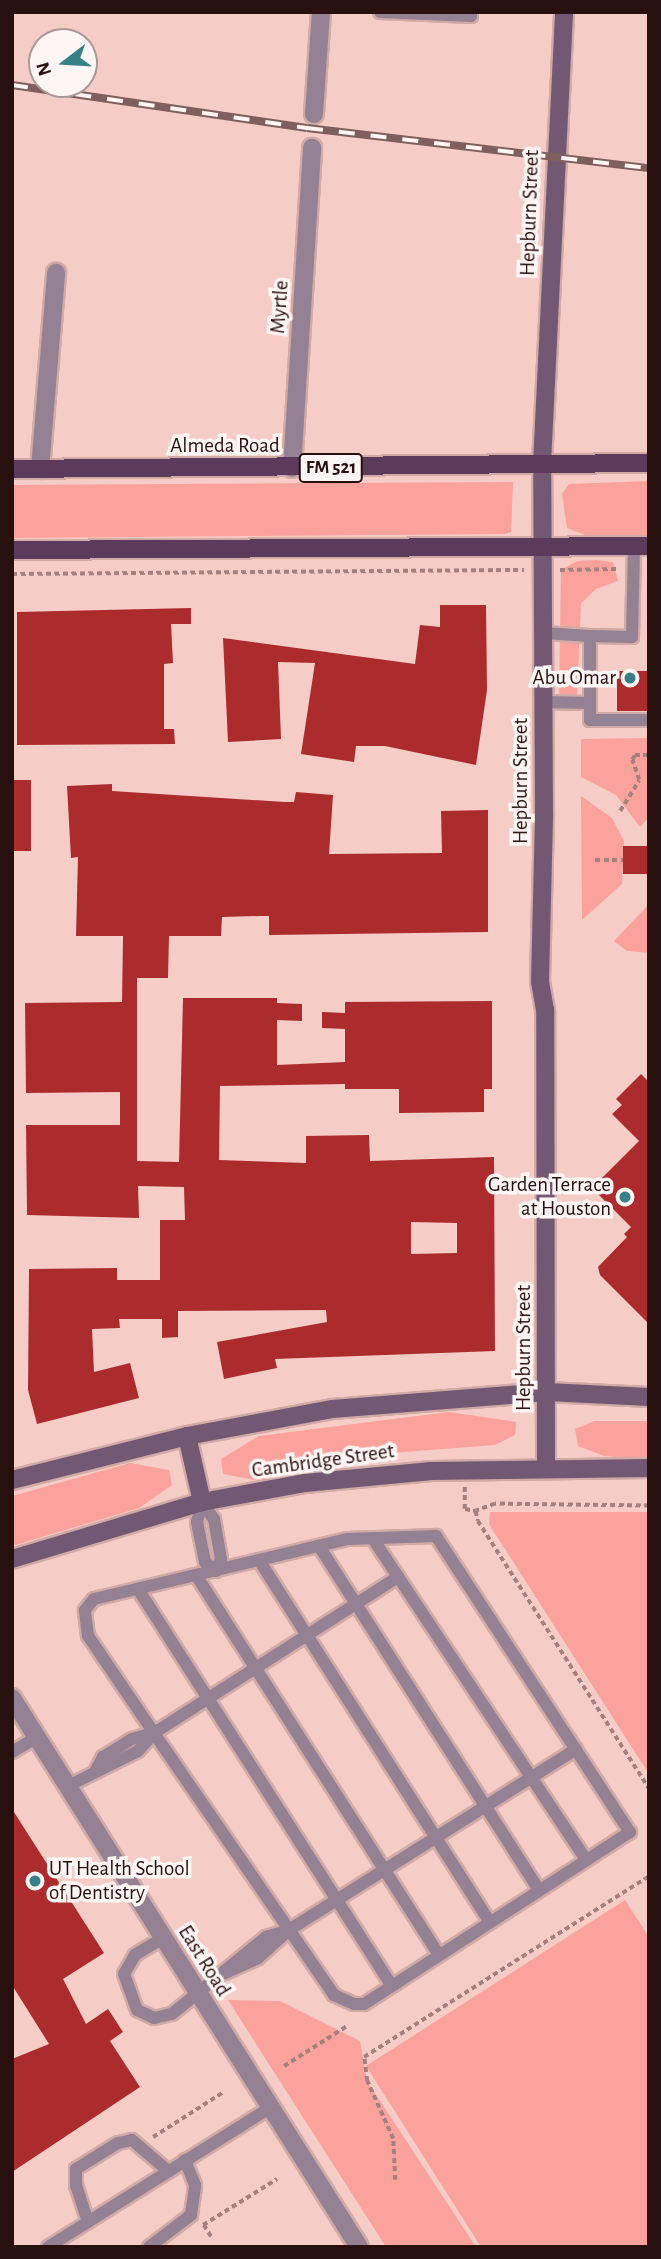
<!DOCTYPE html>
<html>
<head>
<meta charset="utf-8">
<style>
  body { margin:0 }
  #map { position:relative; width:661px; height:2259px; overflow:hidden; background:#f6ccc7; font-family:"Alegreya Sans",sans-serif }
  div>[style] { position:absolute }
  .green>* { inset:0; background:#faa29b }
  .building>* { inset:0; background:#ac2c2e; transform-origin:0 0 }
  .path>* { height:3.5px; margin-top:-1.75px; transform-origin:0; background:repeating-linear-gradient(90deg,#a4817e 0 5px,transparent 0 8.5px) }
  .roads { filter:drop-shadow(2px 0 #d1aaa6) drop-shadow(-2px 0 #d1aaa6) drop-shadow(0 2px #d1aaa6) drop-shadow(0 -2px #d1aaa6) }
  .lane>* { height:12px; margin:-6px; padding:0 6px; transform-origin:6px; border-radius:6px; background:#948194 }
  .street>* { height:18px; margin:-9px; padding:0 9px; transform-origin:9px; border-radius:9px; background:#948194 }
  .secondary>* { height:18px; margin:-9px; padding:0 9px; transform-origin:9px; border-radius:9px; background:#735874 }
  .primary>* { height:18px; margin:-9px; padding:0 9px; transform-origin:9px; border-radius:9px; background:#5b3a5c }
  .rail>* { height:8px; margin-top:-4px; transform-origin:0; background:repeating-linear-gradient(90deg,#fef6f5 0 16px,#7f5f5c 0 32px); box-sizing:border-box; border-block:2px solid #7f5f5c }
  .dots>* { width:19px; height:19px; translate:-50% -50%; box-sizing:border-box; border:4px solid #fef6f5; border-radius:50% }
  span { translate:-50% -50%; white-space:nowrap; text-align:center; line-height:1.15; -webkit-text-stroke:7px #fef6f5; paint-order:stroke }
  .shield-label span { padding:2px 5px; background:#fef6f5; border:2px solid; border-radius:5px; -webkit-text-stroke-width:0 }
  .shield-label { font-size:19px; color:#28100e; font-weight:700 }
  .street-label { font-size:21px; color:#28100e }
  .poi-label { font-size:21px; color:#28100e }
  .right { translate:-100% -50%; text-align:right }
  .left { translate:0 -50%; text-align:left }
  .frame { position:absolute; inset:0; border:14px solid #28100e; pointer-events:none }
  .north { position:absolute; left:28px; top:28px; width:70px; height:70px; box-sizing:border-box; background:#fef6f5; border:2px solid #a89a99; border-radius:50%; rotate:253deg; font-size:19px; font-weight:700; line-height:28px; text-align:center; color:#28100e }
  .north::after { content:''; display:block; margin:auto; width:24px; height:32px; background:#388087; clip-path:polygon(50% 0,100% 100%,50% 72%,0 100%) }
</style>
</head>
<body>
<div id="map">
  <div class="green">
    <i style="clip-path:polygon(649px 481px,649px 535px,587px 536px,567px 528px,562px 494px,569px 484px)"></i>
    <i style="clip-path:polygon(513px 482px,511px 532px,505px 534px,12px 538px,12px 485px)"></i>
    <i style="clip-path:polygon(596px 560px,613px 562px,618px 581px,596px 589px,581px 603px,577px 695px,559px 697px,561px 570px,577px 561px)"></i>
    <i style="clip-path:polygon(649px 738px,649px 817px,640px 827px,616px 795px,581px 777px,581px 739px)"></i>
    <i style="clip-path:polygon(581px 796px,612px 818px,624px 841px,622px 884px,582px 920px)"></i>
    <i style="clip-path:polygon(649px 904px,649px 953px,627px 951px,614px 941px)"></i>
    <i style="clip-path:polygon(449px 1412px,516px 1422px,515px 1435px,495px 1445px,390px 1453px,266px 1482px,223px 1474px,221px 1459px,259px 1436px)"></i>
    <i style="clip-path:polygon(594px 1421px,649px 1421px,649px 1459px,604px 1456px,578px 1446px,575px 1429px)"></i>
    <i style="clip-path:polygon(130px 1463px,169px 1470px,172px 1485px,139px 1508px,12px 1546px,12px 1496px)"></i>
    <i style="clip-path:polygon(490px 1512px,649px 1512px,649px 1774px,489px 1524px)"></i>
    <i style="clip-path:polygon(625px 1900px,649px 1937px,649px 2247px,481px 2247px,366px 2066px)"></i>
    <i style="clip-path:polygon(228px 2000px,280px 2001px,360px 2041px,367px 2081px,476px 2247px,386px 2247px)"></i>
  </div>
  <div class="building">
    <i style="clip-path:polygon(440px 605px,486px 605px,487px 690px,476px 765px,385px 746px,356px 746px,354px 762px,301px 754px,315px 663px,278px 662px,281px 739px,228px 742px,223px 638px,415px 664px,420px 625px,440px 627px)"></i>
    <i style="clip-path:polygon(191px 608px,191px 624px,171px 624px,173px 663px,164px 664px,164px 729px,174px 729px,175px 744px,17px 745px,17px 612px)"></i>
    <i style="left:649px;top:671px;width:40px;height:32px;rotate:90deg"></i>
    <i style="left:14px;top:780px;width:17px;height:71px"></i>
    <i style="clip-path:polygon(evenodd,112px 784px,112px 791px,285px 802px,294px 802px,296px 792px,333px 795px,329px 854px,442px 853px,441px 811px,488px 810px,488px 932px,269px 935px,269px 916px,260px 916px,222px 917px,221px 936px,169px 936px,168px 978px,137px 978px,137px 1161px,179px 1162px,183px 998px,277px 998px,277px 1003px,302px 1004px,302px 1021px,277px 1020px,277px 1065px,345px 1062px,345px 1029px,322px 1028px,322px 1012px,345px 1013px,345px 1002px,492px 1001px,492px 1089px,484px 1089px,484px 1112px,399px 1113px,399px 1089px,345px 1089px,345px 1084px,220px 1086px,219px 1160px,306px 1163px,306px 1136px,369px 1135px,370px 1161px,494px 1157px,495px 1351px,275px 1359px,277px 1368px,224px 1379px,217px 1342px,327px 1322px,326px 1310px,178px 1311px,178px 1337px,162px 1338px,162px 1319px,119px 1319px,120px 1328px,92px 1329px,94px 1372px,130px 1363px,139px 1398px,37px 1424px,28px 1390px,29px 1269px,117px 1268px,117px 1280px,160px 1280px,160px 1220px,185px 1220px,184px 1187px,138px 1186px,139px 1218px,27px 1215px,26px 1125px,120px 1125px,120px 1092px,26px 1093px,25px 1003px,122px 1002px,123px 936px,76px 936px,78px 857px,71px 858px,67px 786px,112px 784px,411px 1222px,457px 1223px,457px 1253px,411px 1254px,411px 1222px)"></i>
    <i style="left:623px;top:846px;width:26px;height:28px"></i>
    <i style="clip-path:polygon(641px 1074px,649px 1082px,649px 1324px,600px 1275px,598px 1267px,627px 1237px,624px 1234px,631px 1227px,592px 1188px,639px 1141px,612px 1114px,622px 1105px,616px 1099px)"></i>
    <i style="clip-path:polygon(12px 1809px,104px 1953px,63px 1979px,86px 2024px,108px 2009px,123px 2032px,110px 2041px,140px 2087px,12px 2172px,12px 2059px,49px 2044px,12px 1985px)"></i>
  </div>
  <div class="path">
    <i style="left:560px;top:570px;width:59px;rotate:-1deg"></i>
    <i style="left:12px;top:574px;width:512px;rotate:-0.45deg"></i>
    <i style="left:620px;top:811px;width:36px;rotate:-58deg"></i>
    <i style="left:639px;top:780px;width:21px;rotate:-109deg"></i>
    <i style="left:632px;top:760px;width:6px;rotate:-59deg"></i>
    <i style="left:635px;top:755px;width:14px"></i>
    <i style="left:595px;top:860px;width:28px"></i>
    <i style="left:465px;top:1487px;width:22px;rotate:90deg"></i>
    <i style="left:465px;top:1509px;width:11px;rotate:10deg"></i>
    <i style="left:649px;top:1506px;width:154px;rotate:-179.3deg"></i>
    <i style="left:495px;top:1504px;width:20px;rotate:160deg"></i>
    <i style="left:476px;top:1511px;width:10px;rotate:79deg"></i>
    <i style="left:478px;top:1521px;width:317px;rotate:57.4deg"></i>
    <i style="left:284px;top:2066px;width:75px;rotate:-32.4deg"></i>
    <i style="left:153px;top:2137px;width:82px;rotate:-32.5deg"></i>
    <i style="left:395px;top:2180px;width:41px;rotate:-92.8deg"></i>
    <i style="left:393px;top:2139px;width:64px;rotate:-114.1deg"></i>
    <i style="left:367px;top:2081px;width:24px;rotate:-97deg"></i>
    <i style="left:364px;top:2057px;width:338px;rotate:-32.4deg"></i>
    <i style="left:203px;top:2225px;width:87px;rotate:-31.9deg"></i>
    <i style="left:204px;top:2225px;width:15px;rotate:58deg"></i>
  </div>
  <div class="roads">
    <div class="lane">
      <i style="left:380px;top:12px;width:91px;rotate:2.5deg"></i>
      <i style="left:471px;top:16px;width:4px;rotate:-90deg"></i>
      <i style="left:544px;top:633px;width:46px;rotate:3.7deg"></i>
      <i style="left:543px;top:702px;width:47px;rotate:1.2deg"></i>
      <i style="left:590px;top:703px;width:67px;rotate:-90deg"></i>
      <i style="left:590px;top:636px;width:42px;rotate:1.4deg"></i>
      <i style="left:632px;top:637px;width:91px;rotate:-88.7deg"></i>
      <i style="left:590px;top:703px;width:17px;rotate:90deg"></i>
      <i style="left:590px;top:720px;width:59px"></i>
      <i style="left:202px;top:1502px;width:21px;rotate:55deg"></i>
      <i style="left:214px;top:1519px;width:41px;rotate:80.1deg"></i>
      <i style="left:221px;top:1559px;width:13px;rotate:113deg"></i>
      <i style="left:216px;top:1571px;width:14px;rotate:-141deg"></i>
      <i style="left:205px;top:1562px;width:41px;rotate:-101.3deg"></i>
      <i style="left:197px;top:1522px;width:21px;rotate:-76deg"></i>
      <i style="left:436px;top:1536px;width:354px;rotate:56.8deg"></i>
      <i style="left:630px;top:1832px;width:317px;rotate:147.1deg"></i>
      <i style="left:364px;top:2004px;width:10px;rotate:180deg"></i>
      <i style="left:354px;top:2004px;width:22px;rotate:-156deg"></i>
      <i style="left:334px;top:1995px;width:318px;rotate:-124.5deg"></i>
      <i style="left:154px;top:1733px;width:117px;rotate:-124.2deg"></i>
      <i style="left:88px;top:1636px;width:26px;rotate:-97deg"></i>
      <i style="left:85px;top:1610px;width:14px;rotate:-51deg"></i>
      <i style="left:94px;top:1599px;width:261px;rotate:-13.3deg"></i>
      <i style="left:348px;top:1539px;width:88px;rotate:-2deg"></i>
      <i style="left:373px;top:1539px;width:384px;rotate:56.4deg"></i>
      <i style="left:319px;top:1546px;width:408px;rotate:57.4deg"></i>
      <i style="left:259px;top:1560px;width:429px;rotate:57.5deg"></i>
      <i style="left:196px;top:1575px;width:451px;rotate:57.4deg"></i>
      <i style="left:138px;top:1589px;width:471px;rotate:57.4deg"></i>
      <i style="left:12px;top:1752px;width:29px;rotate:-31deg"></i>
      <i style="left:96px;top:1770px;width:15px;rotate:-62deg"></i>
      <i style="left:103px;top:1757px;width:34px;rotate:-32deg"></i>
      <i style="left:132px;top:1739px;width:22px;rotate:-16deg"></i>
      <i style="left:68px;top:1786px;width:78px;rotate:-26.6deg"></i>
      <i style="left:138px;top:1751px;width:24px;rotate:-48deg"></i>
      <i style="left:154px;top:1733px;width:290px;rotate:-32.6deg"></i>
      <i style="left:163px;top:1938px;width:33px;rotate:149deg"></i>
      <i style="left:135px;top:1955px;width:22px;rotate:120deg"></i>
      <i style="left:124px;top:1974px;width:38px;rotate:70deg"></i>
      <i style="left:137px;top:2010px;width:19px;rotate:25deg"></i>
      <i style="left:154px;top:2018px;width:18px;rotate:-13deg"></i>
      <i style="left:172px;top:2014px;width:122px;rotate:-39.3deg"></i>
      <i style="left:266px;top:1937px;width:24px;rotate:-17deg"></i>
      <i style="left:289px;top:1930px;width:339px;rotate:-32.2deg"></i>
      <i style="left:225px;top:1973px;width:36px;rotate:-24deg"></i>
      <i style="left:258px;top:1958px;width:39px;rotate:-42deg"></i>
      <i style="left:88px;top:2222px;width:38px;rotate:-108deg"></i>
      <i style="left:76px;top:2186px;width:17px;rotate:-90deg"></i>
      <i style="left:76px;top:2169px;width:49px;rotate:-31.8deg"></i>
      <i style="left:118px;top:2143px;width:14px;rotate:-12deg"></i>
      <i style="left:132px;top:2140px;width:48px;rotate:40.7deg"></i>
      <i style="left:48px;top:2247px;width:263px;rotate:-32.1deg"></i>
      <i style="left:149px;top:2247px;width:53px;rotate:-37.3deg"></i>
      <i style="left:191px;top:2215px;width:30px;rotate:-82deg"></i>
      <i style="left:195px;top:2185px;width:27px;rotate:-112deg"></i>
    </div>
    <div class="street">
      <i style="left:314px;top:114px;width:102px;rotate:-86.1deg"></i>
      <i style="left:292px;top:468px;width:321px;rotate:-86.4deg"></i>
      <i style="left:40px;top:469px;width:197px;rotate:-85.3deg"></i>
      <i style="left:12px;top:1698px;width:649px;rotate:57.7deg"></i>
    </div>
    <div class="secondary">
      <i style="left:187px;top:1436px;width:68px;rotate:77.2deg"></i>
      <i style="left:546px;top:1466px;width:456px;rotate:-90.1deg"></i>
      <i style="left:545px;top:1010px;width:29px;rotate:-100deg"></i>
      <i style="left:540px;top:981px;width:168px;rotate:-88.6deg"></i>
      <i style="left:544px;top:813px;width:349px;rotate:-90.3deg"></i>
      <i style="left:542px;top:464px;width:453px;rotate:-87.2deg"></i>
      <i style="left:12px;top:1480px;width:180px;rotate:-14.1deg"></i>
      <i style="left:187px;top:1436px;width:147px;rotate:-10.5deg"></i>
      <i style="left:332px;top:1409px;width:216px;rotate:-4.5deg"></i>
      <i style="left:547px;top:1392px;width:102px;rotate:2.8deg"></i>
      <i style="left:12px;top:1559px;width:198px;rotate:-16.7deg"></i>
      <i style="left:202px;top:1502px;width:105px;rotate:-10.5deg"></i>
      <i style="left:305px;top:1483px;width:127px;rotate:-5.4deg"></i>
      <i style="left:431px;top:1471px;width:218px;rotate:-0.8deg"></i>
    </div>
    <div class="primary">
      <i style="left:12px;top:469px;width:637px;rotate:-0.54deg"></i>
      <i style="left:12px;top:550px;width:637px;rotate:-0.36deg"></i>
    </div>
  </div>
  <div class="rail">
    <i style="left:12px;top:85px;width:298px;rotate:8.3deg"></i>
    <i style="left:307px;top:128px;width:344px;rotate:6.7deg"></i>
  </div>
  <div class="dots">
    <i style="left:630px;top:678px;background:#388087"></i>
    <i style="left:625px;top:1197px;background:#388087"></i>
    <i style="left:35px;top:1881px;background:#388087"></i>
  </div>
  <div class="shield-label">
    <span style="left:331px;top:468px">FM 521</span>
  </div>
  <div class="street-label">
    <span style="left:530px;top:213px;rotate:-88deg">Hepburn Street</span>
    <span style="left:280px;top:307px;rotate:-86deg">Myrtle</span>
    <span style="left:225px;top:446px">Almeda Road</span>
    <span style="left:521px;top:781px;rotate:-90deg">Hepburn Street</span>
    <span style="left:524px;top:1348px;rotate:-90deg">Hepburn Street</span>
    <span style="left:323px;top:1461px;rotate:-8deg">Cambridge Street</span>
    <span style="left:204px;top:1961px;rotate:58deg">East Road</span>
  </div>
  <div class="poi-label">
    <span class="right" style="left:616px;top:678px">Abu Omar</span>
    <span class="right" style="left:611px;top:1197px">Garden Terrace<br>at Houston</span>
    <span class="left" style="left:49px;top:1881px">UT Health School<br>of Dentistry</span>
  </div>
  <div class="frame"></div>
  <div class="north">N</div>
</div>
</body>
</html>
